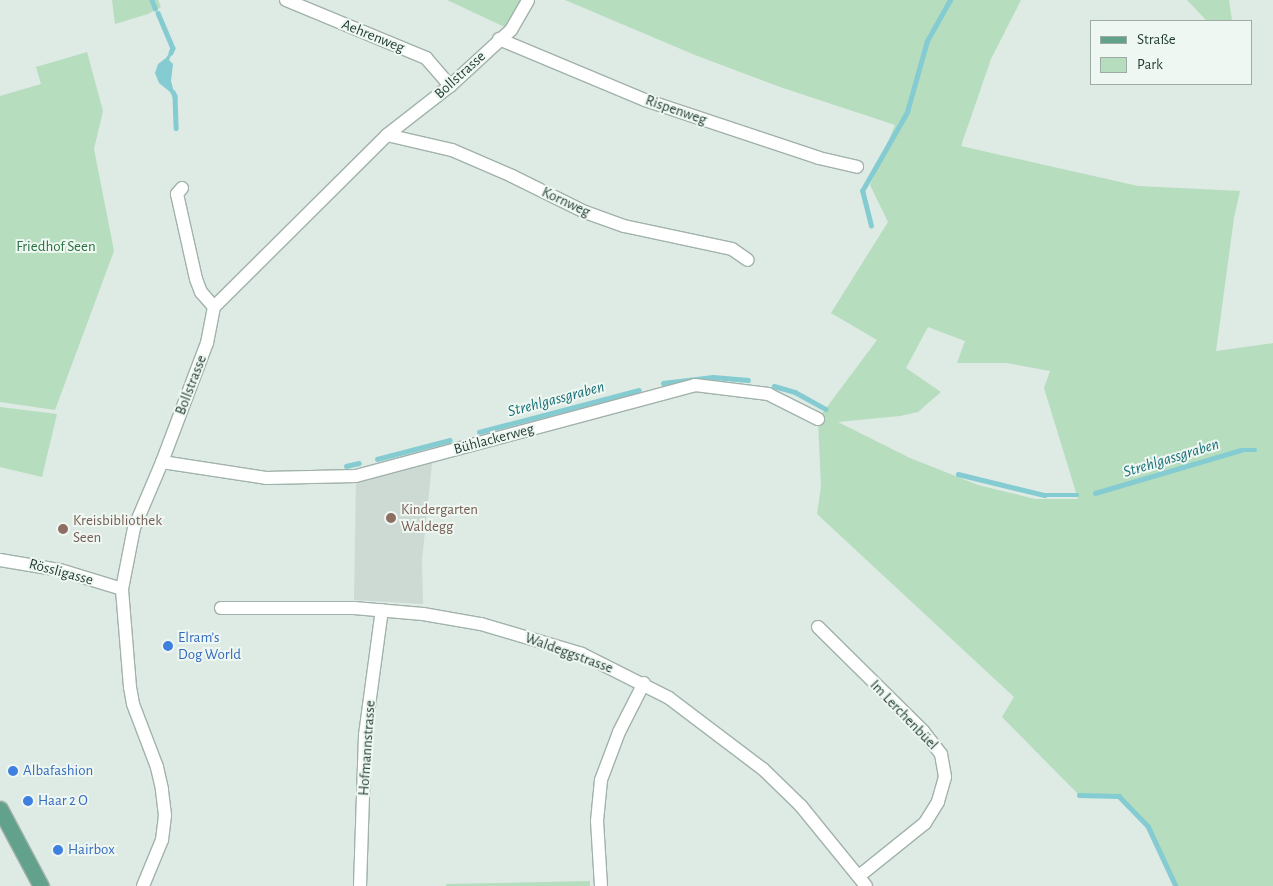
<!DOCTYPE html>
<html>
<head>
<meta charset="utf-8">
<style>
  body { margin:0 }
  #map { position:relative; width:1273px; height:886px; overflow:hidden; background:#deeae4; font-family:"Alegreya Sans",sans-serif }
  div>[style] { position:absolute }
  .built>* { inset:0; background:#cddad3 }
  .green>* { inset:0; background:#b6ddbe }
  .water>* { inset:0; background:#84cbd2 }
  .stream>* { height:4.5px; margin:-2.25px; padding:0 2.25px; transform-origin:2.25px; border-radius:2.25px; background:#84cbd2 }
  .roads { filter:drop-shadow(1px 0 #a1b2ab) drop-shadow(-1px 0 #a1b2ab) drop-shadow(0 1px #a1b2ab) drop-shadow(0 -1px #a1b2ab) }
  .minor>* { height:12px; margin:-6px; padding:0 6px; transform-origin:6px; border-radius:6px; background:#fff }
  .primary>* { height:15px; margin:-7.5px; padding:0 7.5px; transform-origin:7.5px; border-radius:7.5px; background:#62a18c }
  .dots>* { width:14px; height:14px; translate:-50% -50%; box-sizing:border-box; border:2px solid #eff7f2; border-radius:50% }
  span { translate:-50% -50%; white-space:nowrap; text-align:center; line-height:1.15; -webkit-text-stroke:4px #eff7f2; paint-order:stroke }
  .street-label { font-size:15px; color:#1f3b31 }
  .park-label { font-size:15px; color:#297240 }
  .education-label { font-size:15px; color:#785e54 }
  .left { translate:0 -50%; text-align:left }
  .shop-label { font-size:15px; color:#366cbe }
  .water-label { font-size:16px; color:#186f77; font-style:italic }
  .legend { position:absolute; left:1090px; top:20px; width:162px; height:65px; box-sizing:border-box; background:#eff7f2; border:1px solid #9caca5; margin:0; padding:6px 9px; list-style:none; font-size:15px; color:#1f3b31 }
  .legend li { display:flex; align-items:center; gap:10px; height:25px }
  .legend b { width:25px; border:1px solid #9caca5 }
</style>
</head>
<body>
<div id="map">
  <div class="built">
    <i style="clip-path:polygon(433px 455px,422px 560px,423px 604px,354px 600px,356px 476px)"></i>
  </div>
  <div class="green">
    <i style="clip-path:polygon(112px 0,158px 0,161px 7px,148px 14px,115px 24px)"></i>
    <i style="clip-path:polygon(447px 0,528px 0,511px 30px)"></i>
    <i style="clip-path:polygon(evenodd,565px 0,1021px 0,991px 59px,961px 146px,1138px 186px,1240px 191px,1234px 218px,1216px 351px,1273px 343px,1273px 886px,1176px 886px,1148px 826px,1119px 797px,1079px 795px,1002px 717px,1014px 697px,817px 514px,821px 487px,818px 419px,877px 340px,831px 313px,888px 222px,870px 185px,895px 125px,783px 88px,695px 55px,565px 0,928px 327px,965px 341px,957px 363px,1007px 363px,1050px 371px,1044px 388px,1078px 499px,1035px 499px,978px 485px,910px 458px,838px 422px,900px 416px,918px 412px,941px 392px,906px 368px,928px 327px)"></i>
    <i style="clip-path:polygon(1187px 0,1229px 0,1232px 21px,1207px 21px)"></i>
    <i style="clip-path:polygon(87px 52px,103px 111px,94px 149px,114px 251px,55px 410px,0 402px,0 96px,41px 84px,36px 67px)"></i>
    <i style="clip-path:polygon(0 407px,57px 414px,42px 477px,0 467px)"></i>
    <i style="clip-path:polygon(590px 881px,590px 886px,446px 886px,446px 884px)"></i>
  </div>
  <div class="water">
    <i style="clip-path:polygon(172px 49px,174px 49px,169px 60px,173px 64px,171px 81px,175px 96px,159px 83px,155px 73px,158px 64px,166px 58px)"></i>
  </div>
  <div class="stream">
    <i style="left:152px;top:0;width:9px;rotate:69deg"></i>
    <i style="left:158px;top:13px;width:38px;rotate:67deg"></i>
    <i style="left:173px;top:48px;width:5px;rotate:112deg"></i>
    <i style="left:173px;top:92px;width:4px;rotate:63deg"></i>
    <i style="left:175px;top:96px;width:32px;rotate:88deg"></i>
    <i style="left:871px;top:226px;width:36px;rotate:-104deg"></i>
    <i style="left:862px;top:191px;width:91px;rotate:-60.3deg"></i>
    <i style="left:907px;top:112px;width:74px;rotate:-74.3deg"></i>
    <i style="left:927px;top:41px;width:47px;rotate:-60.7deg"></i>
    <i style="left:663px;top:383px;width:50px;rotate:-6.8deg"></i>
    <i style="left:713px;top:377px;width:35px;rotate:5deg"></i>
    <i style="left:774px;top:386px;width:22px;rotate:16deg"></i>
    <i style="left:795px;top:392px;width:35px;rotate:29deg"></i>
    <i style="left:479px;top:432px;width:165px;rotate:-14.7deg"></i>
    <i style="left:377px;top:459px;width:75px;rotate:-14.6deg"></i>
    <i style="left:346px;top:466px;width:13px;rotate:-13deg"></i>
    <i style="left:958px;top:474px;width:89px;rotate:13.7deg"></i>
    <i style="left:1044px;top:495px;width:33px"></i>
    <i style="left:1095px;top:493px;width:152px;rotate:-16.4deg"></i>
    <i style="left:1241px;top:450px;width:14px"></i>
    <i style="left:1079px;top:795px;width:40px;rotate:1.4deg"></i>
    <i style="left:1119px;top:796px;width:42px;rotate:46deg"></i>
    <i style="left:1148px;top:826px;width:66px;rotate:65deg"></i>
  </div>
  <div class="roads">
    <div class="minor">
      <i style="left:286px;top:0;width:152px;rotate:22.5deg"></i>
      <i style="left:426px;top:58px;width:37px;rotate:49deg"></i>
      <i style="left:499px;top:39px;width:158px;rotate:22.7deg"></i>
      <i style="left:645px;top:100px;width:183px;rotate:18.4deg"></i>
      <i style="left:819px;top:158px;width:39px;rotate:13deg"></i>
      <i style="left:387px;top:135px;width:67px;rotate:13deg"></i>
      <i style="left:452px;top:150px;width:65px;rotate:23.4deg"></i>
      <i style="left:512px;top:176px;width:81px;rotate:26.3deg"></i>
      <i style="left:585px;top:212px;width:41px;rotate:19.7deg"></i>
      <i style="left:624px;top:226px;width:110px;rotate:12deg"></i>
      <i style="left:732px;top:249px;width:19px;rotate:35deg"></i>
      <i style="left:182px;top:188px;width:8px;rotate:130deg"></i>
      <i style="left:177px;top:194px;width:87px;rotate:77.4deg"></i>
      <i style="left:196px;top:279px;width:14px;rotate:69deg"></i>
      <i style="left:201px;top:292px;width:20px;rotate:49deg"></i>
      <i style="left:162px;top:462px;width:105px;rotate:8.7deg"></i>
      <i style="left:266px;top:478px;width:90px;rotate:-1.3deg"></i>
      <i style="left:356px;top:476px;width:351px;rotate:-15deg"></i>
      <i style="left:695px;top:385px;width:74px;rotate:7deg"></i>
      <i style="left:768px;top:394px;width:56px;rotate:26.6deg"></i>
      <i style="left:0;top:560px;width:61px;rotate:9.5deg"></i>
      <i style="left:60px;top:570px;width:65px;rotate:17deg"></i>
      <i style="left:221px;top:608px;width:133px"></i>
      <i style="left:354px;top:608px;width:69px;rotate:5deg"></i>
      <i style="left:423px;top:614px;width:59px;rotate:9.8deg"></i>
      <i style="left:481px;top:624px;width:105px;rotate:16.5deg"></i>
      <i style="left:582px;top:654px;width:97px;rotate:26.8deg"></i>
      <i style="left:669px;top:698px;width:118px;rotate:37.1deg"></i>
      <i style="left:763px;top:769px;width:53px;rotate:44.2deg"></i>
      <i style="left:801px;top:806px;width:103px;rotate:50.9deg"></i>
      <i style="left:818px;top:627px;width:148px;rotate:44.7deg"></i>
      <i style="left:923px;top:731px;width:29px;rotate:52deg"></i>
      <i style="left:941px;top:754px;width:23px;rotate:80deg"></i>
      <i style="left:945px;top:777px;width:26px;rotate:106deg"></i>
      <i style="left:938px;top:802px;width:25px;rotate:122deg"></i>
      <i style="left:925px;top:823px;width:85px;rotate:141.2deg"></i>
      <i style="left:143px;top:886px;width:50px;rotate:-67.6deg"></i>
      <i style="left:162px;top:840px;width:25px;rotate:-83deg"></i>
      <i style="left:165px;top:815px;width:26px;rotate:-97deg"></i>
      <i style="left:162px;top:789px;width:23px;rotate:-103deg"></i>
      <i style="left:157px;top:767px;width:67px;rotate:-110.9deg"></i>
      <i style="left:133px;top:704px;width:17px;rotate:-100deg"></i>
      <i style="left:130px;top:687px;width:98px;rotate:-94.7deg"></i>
      <i style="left:122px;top:589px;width:62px;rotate:-78.9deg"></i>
      <i style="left:134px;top:528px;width:72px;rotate:-67deg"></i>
      <i style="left:162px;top:462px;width:127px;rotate:-69.3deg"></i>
      <i style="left:207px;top:343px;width:37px;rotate:-79deg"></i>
      <i style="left:214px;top:307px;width:244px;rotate:-44.8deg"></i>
      <i style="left:387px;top:135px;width:80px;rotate:-37.9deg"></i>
      <i style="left:450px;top:86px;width:83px;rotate:-42.6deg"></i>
      <i style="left:511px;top:30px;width:34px;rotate:-60deg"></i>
      <i style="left:360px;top:886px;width:151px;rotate:-88.1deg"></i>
      <i style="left:365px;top:735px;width:126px;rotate:-82.3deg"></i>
      <i style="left:601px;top:886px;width:65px;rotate:-93.5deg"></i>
      <i style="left:597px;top:821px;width:41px;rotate:-84.4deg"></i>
      <i style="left:601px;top:780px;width:51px;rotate:-69.4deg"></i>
      <i style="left:619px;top:732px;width:55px;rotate:-63deg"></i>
    </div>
    <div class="primary">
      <i style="left:0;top:809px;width:87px;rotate:62deg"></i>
    </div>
  </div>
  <div class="dots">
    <i style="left:391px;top:518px;background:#8d6e63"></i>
    <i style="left:63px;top:529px;background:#8d6e63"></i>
    <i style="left:168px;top:646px;background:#3f7fe0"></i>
    <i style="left:13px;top:771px;background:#3f7fe0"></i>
    <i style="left:28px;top:801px;background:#3f7fe0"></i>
    <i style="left:58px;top:850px;background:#3f7fe0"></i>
  </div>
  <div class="street-label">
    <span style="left:373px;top:36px;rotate:22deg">Aehrenweg</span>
    <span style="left:460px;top:75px;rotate:-42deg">Bollstrasse</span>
    <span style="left:676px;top:110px;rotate:19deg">Rispenweg</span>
    <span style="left:566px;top:202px;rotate:25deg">Kornweg</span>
    <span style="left:191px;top:385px;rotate:-69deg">Bollstrasse</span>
    <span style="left:494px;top:439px;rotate:-15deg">Bühlackerweg</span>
    <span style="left:61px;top:572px;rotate:15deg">Rössligasse</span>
    <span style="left:569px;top:653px;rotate:20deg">Waldeggstrasse</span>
    <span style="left:904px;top:715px;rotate:46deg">Im Lerchenbüel</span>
    <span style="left:367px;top:748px;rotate:-86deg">Hofmannstrasse</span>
  </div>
  <div class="park-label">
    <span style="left:56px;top:247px">Friedhof Seen</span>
  </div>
  <div class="education-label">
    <span class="left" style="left:401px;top:518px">Kindergarten<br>Waldegg</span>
    <span class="left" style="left:73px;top:529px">Kreisbibliothek<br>Seen</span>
  </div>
  <div class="shop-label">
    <span class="left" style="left:178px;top:646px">Elram’s<br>Dog World</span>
    <span class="left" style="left:23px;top:771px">Albafashion</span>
    <span class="left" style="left:38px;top:801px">Haar 2 O</span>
    <span class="left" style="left:68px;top:850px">Hairbox</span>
  </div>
  <div class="water-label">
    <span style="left:556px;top:399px;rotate:-15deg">Strehlgassgraben</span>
    <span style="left:1171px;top:458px;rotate:-17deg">Strehlgassgraben</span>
  </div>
  <ul class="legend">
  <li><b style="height:6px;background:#62a18c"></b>Straße</li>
  <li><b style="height:14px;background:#b6ddbe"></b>Park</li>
  </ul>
</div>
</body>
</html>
